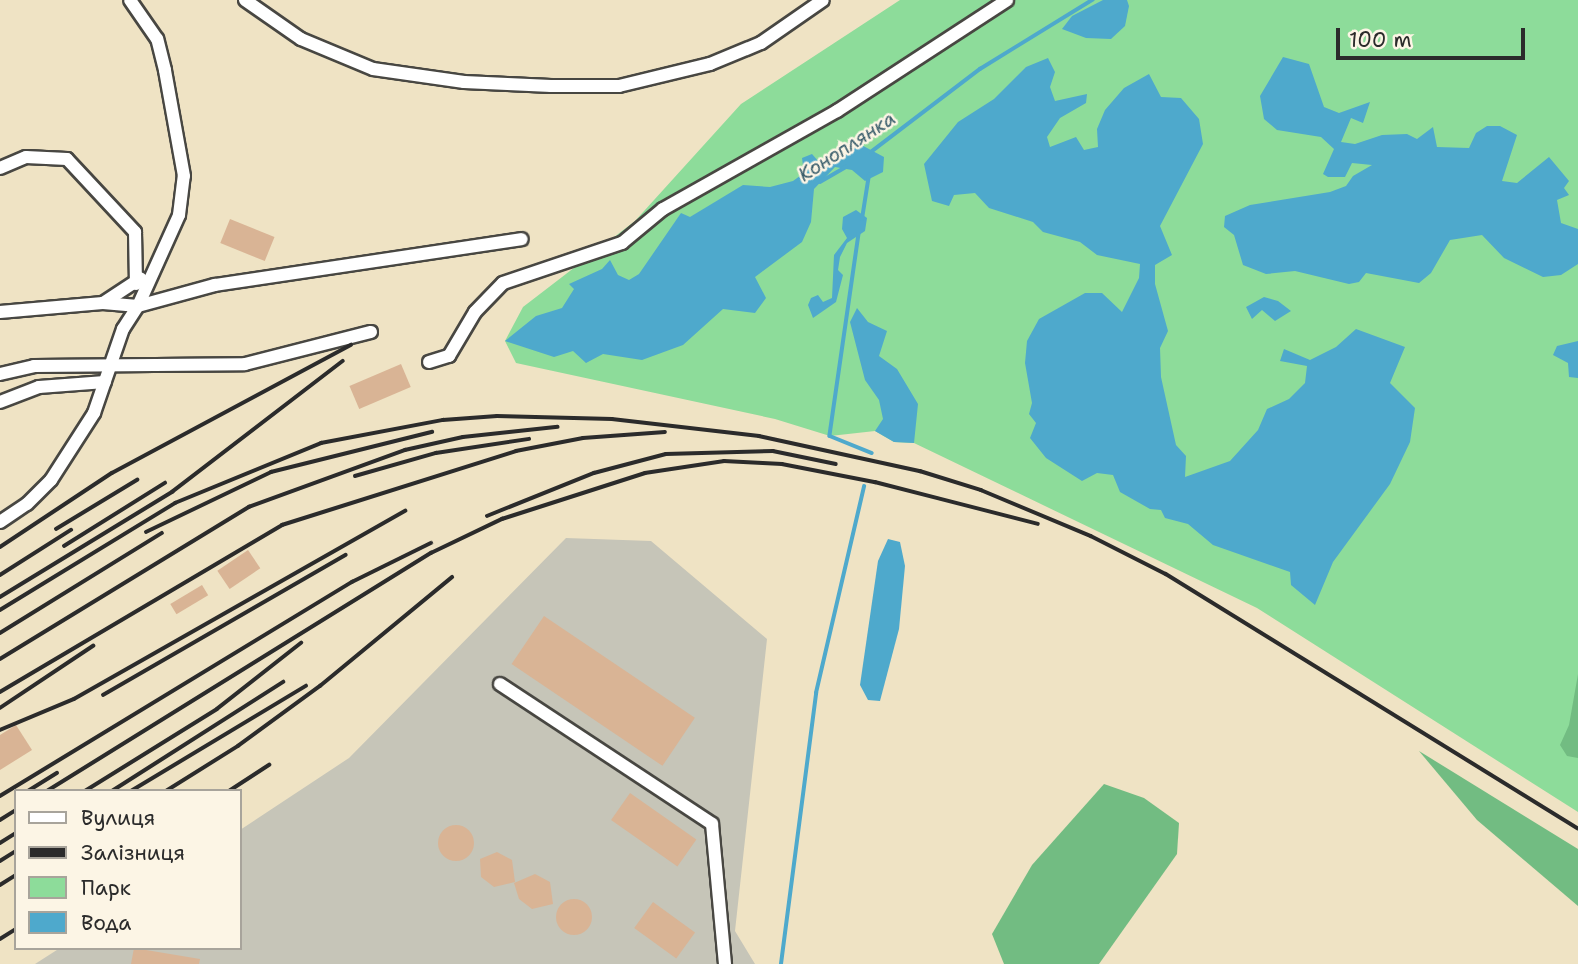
<!DOCTYPE html>
<html>
<head>
<meta charset="utf-8">
<style>
  body { margin:0 }
  #map { position:relative; width:1578px; height:964px; overflow:hidden; background:#efe3c4; font-family:"Shantell Sans",sans-serif }
  div>[style] { position:absolute }
  .industrial>* { inset:0; background:#c6c5b8 }
  .green>* { inset:0; background:#8ddc9a }
  .forest>* { inset:0; background:#72bc82 }
  .water>* { inset:0; background:#4ea9cc }
  .stream>* { height:3.5px; margin:-1.75px; padding:0 1.75px; transform-origin:1.75px; border-radius:1.75px; background:#4ea9cc }
  .building>* { inset:0; background:#d9b495; transform-origin:0 0 }
  .round { border-radius:50% }
  .roads { filter:drop-shadow(2px 0 #484742) drop-shadow(-2px 0 #484742) drop-shadow(0 2px #484742) drop-shadow(0 -2px #484742) }
  .minor>* { height:12px; margin:-6px; padding:0 6px; transform-origin:6px; border-radius:6px; background:#fff }
  .rail>* { height:3.5px; margin:-1.75px; padding:0 1.75px; transform-origin:1.75px; border-radius:1.75px; background:#2b2b2b }
  span { translate:-50% -50%; white-space:nowrap; text-align:center; line-height:1.15; -webkit-text-stroke:5px #fcf5e5; paint-order:stroke }
  .water-label { font-size:19px; color:#395d6b; font-style:italic }
  .legend { position:absolute; left:14px; top:789px; width:228px; height:161px; box-sizing:border-box; background:#fcf5e5; border:2px solid #a8a49b; margin:0; padding:9px 12px; list-style:none; font-size:21px; color:#2b2b2b }
  .legend li { display:flex; align-items:center; gap:14px; height:35px }
  .legend b { width:35px; border:2px solid #a8a49b }
  .scale { position:absolute; left:1336px; top:28px; width:189px; height:32px; box-sizing:border-box; border:4px solid #2b2b2b; border-top:0; padding-left:9px; font-size:21px; line-height:24px; white-space:nowrap; color:#2b2b2b; -webkit-text-stroke:5px #fcf5e5; paint-order:stroke }
</style>
</head>
<body>
<div id="map">
  <div class="industrial">
    <i style="clip-path:polygon(566px 538px,651px 541px,767px 639px,735px 931px,755px 964px,35px 964px,60px 948px,240px 948px,240px 830px,349px 758px)"></i>
  </div>
  <div class="green">
    <i style="clip-path:polygon(900px 0,1578px 0,1578px 812px,1257px 608px,914px 443px,894px 442px,875px 431px,830px 436px,775px 419px,516px 363px,505px 341px,523px 307px,635px 221px,741px 104px)"></i>
  </div>
  <div class="forest">
    <i style="clip-path:polygon(1578px 674px,1578px 758px,1567px 756px,1560px 745px,1569px 725px)"></i>
    <i style="clip-path:polygon(1419px 751px,1578px 849px,1578px 906px,1477px 820px)"></i>
    <i style="clip-path:polygon(1104px 784px,1144px 798px,1179px 823px,1177px 854px,1099px 964px,1004px 964px,992px 934px,1032px 865px)"></i>
  </div>
  <div class="water">
    <i style="clip-path:polygon(1103px 0,1127px 0,1129px 6px,1125px 26px,1111px 39px,1086px 38px,1062px 29px,1072px 16px)"></i>
    <i style="clip-path:polygon(1283px 57px,1309px 64px,1324px 107px,1339px 113px,1370px 102px,1363px 123px,1351px 118px,1341px 142px,1355px 144px,1382px 135px,1407px 134px,1417px 139px,1433px 127px,1437px 147px,1469px 148px,1476px 133px,1487px 126px,1500px 126px,1517px 135px,1502px 181px,1517px 183px,1549px 157px,1569px 181px,1564px 188px,1569px 195px,1557px 200px,1561px 223px,1578px 229px,1578px 264px,1561px 275px,1543px 277px,1504px 258px,1482px 235px,1450px 240px,1431px 273px,1419px 283px,1366px 273px,1359px 282px,1349px 284px,1295px 271px,1266px 274px,1243px 265px,1234px 235px,1224px 227px,1225px 216px,1250px 205px,1330px 192px,1346px 186px,1353px 176px,1372px 165px,1352px 163px,1345px 177px,1328px 177px,1323px 174px,1334px 149px,1321px 137px,1277px 130px,1264px 119px,1260px 96px)"></i>
    <i style="clip-path:polygon(1048px 58px,1055px 72px,1050px 87px,1055px 101px,1087px 94px,1086px 103px,1060px 118px,1047px 137px,1050px 147px,1076px 137px,1084px 150px,1098px 147px,1097px 129px,1105px 110px,1124px 88px,1149px 74px,1161px 97px,1181px 98px,1199px 119px,1203px 144px,1160px 226px,1172px 255px,1155px 265px,1155px 284px,1168px 331px,1160px 348px,1161px 377px,1176px 445px,1186px 456px,1185px 477px,1230px 461px,1258px 430px,1267px 409px,1289px 399px,1305px 383px,1307px 366px,1280px 361px,1284px 349px,1310px 360px,1336px 347px,1356px 329px,1405px 347px,1390px 383px,1415px 408px,1410px 442px,1390px 484px,1333px 562px,1315px 605px,1291px 585px,1290px 572px,1213px 545px,1188px 524px,1165px 518px,1161px 510px,1150px 509px,1120px 492px,1113px 475px,1097px 473px,1082px 481px,1046px 458px,1030px 438px,1036px 423px,1029px 414px,1032px 403px,1025px 363px,1027px 341px,1039px 319px,1085px 293px,1102px 293px,1122px 312px,1139px 278px,1140px 264px,1097px 255px,1080px 242px,1043px 232px,1033px 222px,989px 208px,975px 193px,954px 195px,949px 206px,932px 201px,924px 164px,958px 122px,994px 99px,1026px 67px)"></i>
    <i style="clip-path:polygon(852px 140px,884px 157px,883px 172px,865px 181px,852px 170px,835px 167px,814px 189px,811px 222px,802px 242px,755px 277px,766px 298px,755px 313px,723px 309px,683px 345px,642px 360px,603px 354px,586px 363px,573px 351px,554px 357px,505px 341px,536px 316px,562px 308px,574px 289px,569px 284px,602px 269px,610px 260px,618px 275px,629px 280px,639px 274px,681px 213px,690px 217px,743px 185px,770px 187px,793px 181px,804px 173px,802px 158px,812px 154px,819px 162px)"></i>
    <i style="clip-path:polygon(856px 210px,867px 218px,865px 231px,847px 243px,840px 257px,838px 270px,843px 275px,836px 302px,813px 318px,808px 305px,811px 298px,818px 295px,823px 302px,832px 298px,834px 255px,847px 238px,842px 229px,843px 217px)"></i>
    <i style="clip-path:polygon(1264px 297px,1278px 301px,1291px 311px,1275px 321px,1262px 310px,1252px 319px,1246px 307px)"></i>
    <i style="clip-path:polygon(857px 308px,868px 322px,887px 331px,879px 356px,897px 369px,918px 404px,914px 443px,894px 442px,875px 431px,883px 419px,879px 400px,865px 380px,850px 322px)"></i>
    <i style="clip-path:polygon(1578px 341px,1578px 378px,1569px 377px,1568px 363px,1553px 355px,1557px 346px)"></i>
    <i style="clip-path:polygon(888px 539px,900px 542px,905px 566px,899px 629px,880px 701px,868px 700px,860px 685px,878px 561px)"></i>
  </div>
  <div class="stream">
    <i style="left:871px;top:152px;width:137px;rotate:-37.3deg"></i>
    <i style="left:980px;top:69px;width:132px;rotate:-31.6deg"></i>
    <i style="left:820px;top:182px;width:30px;rotate:-30deg"></i>
    <i style="left:862px;top:219px;width:45px;rotate:-81deg"></i>
    <i style="left:859px;top:234px;width:204px;rotate:98.2deg"></i>
    <i style="left:830px;top:436px;width:45px;rotate:22deg"></i>
    <i style="left:781px;top:964px;width:273px;rotate:-82.6deg"></i>
    <i style="left:816px;top:693px;width:212px;rotate:-76.9deg"></i>
  </div>
  <div class="building">
    <i style="left:230px;top:219px;width:48px;height:26px;rotate:22deg"></i>
    <i style="left:401px;top:364px;width:25px;height:56px;rotate:67deg"></i>
    <i style="left:248px;top:550px;width:22px;height:37px;rotate:56deg"></i>
    <i style="left:202px;top:585px;width:12px;height:37px;rotate:59deg"></i>
    <i style="left:544px;top:616px;width:182px;height:58px;rotate:34deg"></i>
    <i style="clip-path:polygon(16px 725px,32px 750px,0 770px,0 735px)"></i>
    <i style="left:630px;top:793px;width:81px;height:33px;rotate:35deg"></i>
    <i class="round" style="left:438px;top:825px;width:36px;height:36px"></i>
    <i style="clip-path:polygon(497px 852px,512px 860px,515px 882px,494px 887px,481px 877px,480px 859px)"></i>
    <i style="clip-path:polygon(535px 874px,550px 882px,553px 904px,532px 909px,519px 899px,514px 883px)"></i>
    <i class="round" style="left:556px;top:899px;width:36px;height:36px"></i>
    <i style="left:653px;top:902px;width:52px;height:32px;rotate:36deg"></i>
    <i style="clip-path:polygon(134px 948px,200px 959px,199px 964px,131px 964px)"></i>
  </div>
  <div class="roads">
    <div class="minor">
      <i style="left:245px;top:0;width:68px;rotate:34.9deg"></i>
      <i style="left:301px;top:39px;width:78px;rotate:22.6deg"></i>
      <i style="left:373px;top:69px;width:92px;rotate:8.1deg"></i>
      <i style="left:464px;top:82px;width:87px;rotate:2.6deg"></i>
      <i style="left:551px;top:86px;width:68px"></i>
      <i style="left:619px;top:86px;width:94px;rotate:-13.6deg"></i>
      <i style="left:710px;top:64px;width:55px;rotate:-22.4deg"></i>
      <i style="left:761px;top:43px;width:75px;rotate:-34.7deg"></i>
      <i style="left:0;top:168px;width:28px;rotate:-23deg"></i>
      <i style="left:26px;top:157px;width:41px;rotate:2.8deg"></i>
      <i style="left:67px;top:159px;width:100px;rotate:47deg"></i>
      <i style="left:135px;top:232px;width:52px;rotate:88.9deg"></i>
      <i style="left:103px;top:303px;width:35px;rotate:5deg"></i>
      <i style="left:138px;top:306px;width:80px;rotate:-15.3deg"></i>
      <i style="left:215px;top:285px;width:310px;rotate:-8.5deg"></i>
      <i style="left:0;top:312px;width:103px;rotate:-5deg"></i>
      <i style="left:103px;top:303px;width:45px;rotate:-33.3deg"></i>
      <i style="left:429px;top:362px;width:21px;rotate:-17deg"></i>
      <i style="left:449px;top:356px;width:51px;rotate:-59.4deg"></i>
      <i style="left:475px;top:312px;width:40px;rotate:-46deg"></i>
      <i style="left:503px;top:283px;width:126px;rotate:-18.6deg"></i>
      <i style="left:622px;top:243px;width:53px;rotate:-39.7deg"></i>
      <i style="left:663px;top:209px;width:200px;rotate:-29.4deg"></i>
      <i style="left:837px;top:111px;width:203px;rotate:-33.1deg"></i>
      <i style="left:0;top:374px;width:35px;rotate:-13deg"></i>
      <i style="left:34px;top:366px;width:211px;rotate:-0.5deg"></i>
      <i style="left:245px;top:364px;width:130px;rotate:-14.3deg"></i>
      <i style="left:0;top:402px;width:42px;rotate:-21deg"></i>
      <i style="left:39px;top:387px;width:66px;rotate:-4.3deg"></i>
      <i style="left:0;top:522px;width:32px;rotate:-34deg"></i>
      <i style="left:27px;top:504px;width:34px;rotate:-45deg"></i>
      <i style="left:51px;top:480px;width:80px;rotate:-57.3deg"></i>
      <i style="left:94px;top:413px;width:89px;rotate:-71deg"></i>
      <i style="left:123px;top:329px;width:27px;rotate:-57deg"></i>
      <i style="left:138px;top:306px;width:100px;rotate:-65.7deg"></i>
      <i style="left:179px;top:215px;width:39px;rotate:-83deg"></i>
      <i style="left:184px;top:176px;width:108px;rotate:-100.2deg"></i>
      <i style="left:165px;top:70px;width:32px;rotate:-104deg"></i>
      <i style="left:157px;top:39px;width:47px;rotate:-124.7deg"></i>
      <i style="left:500px;top:684px;width:254px;rotate:33.4deg"></i>
      <i style="left:712px;top:824px;width:141px;rotate:84.7deg"></i>
    </div>
  </div>
  <div class="rail">
    <i style="left:355px;top:476px;width:84px;rotate:-15.9deg"></i>
    <i style="left:436px;top:453px;width:94px;rotate:-8.6deg"></i>
    <i style="left:487px;top:516px;width:115px;rotate:-21.9deg"></i>
    <i style="left:594px;top:473px;width:74px;rotate:-14.8deg"></i>
    <i style="left:666px;top:454px;width:107px;rotate:-1.6deg"></i>
    <i style="left:773px;top:451px;width:64px;rotate:11.7deg"></i>
    <i style="left:56px;top:529px;width:95px;rotate:-31.2deg"></i>
    <i style="left:146px;top:532px;width:139px;rotate:-25.6deg"></i>
    <i style="left:271px;top:472px;width:166px;rotate:-14deg"></i>
    <i style="left:64px;top:546px;width:119px;rotate:-32deg"></i>
    <i style="left:0;top:547px;width:134px;rotate:-33.5deg"></i>
    <i style="left:112px;top:473px;width:271px;rotate:-28.2deg"></i>
    <i style="left:0;top:575px;width:84px;rotate:-32.4deg"></i>
    <i style="left:0;top:597px;width:202px;rotate:-31.4deg"></i>
    <i style="left:172px;top:492px;width:215px;rotate:-37.5deg"></i>
    <i style="left:0;top:610px;width:205px;rotate:-31.4deg"></i>
    <i style="left:175px;top:503px;width:158px;rotate:-22.3deg"></i>
    <i style="left:321px;top:443px;width:124px;rotate:-10.7deg"></i>
    <i style="left:443px;top:420px;width:54px;rotate:-4.2deg"></i>
    <i style="left:497px;top:416px;width:115px;rotate:1.5deg"></i>
    <i style="left:612px;top:419px;width:148px;rotate:6.6deg"></i>
    <i style="left:759px;top:436px;width:165px;rotate:12.3deg"></i>
    <i style="left:920px;top:471px;width:64px;rotate:17.3deg"></i>
    <i style="left:981px;top:490px;width:119px;rotate:22.7deg"></i>
    <i style="left:1091px;top:536px;width:84px;rotate:26.9deg"></i>
    <i style="left:1166px;top:574px;width:484px;rotate:31.7deg"></i>
    <i style="left:0;top:633px;width:190px;rotate:-31.7deg"></i>
    <i style="left:0;top:659px;width:292px;rotate:-31.4deg"></i>
    <i style="left:249px;top:507px;width:166px;rotate:-20.1deg"></i>
    <i style="left:405px;top:450px;width:59px;rotate:-12.6deg"></i>
    <i style="left:463px;top:437px;width:95px;rotate:-6.1deg"></i>
    <i style="left:0;top:692px;width:328px;rotate:-30.6deg"></i>
    <i style="left:282px;top:525px;width:245px;rotate:-17.5deg"></i>
    <i style="left:516px;top:451px;width:68px;rotate:-11deg"></i>
    <i style="left:583px;top:438px;width:82px;rotate:-4.2deg"></i>
    <i style="left:103px;top:695px;width:280px;rotate:-30deg"></i>
    <i style="left:0;top:708px;width:112px;rotate:-33.7deg"></i>
    <i style="left:0;top:730px;width:80px;rotate:-22.7deg"></i>
    <i style="left:74px;top:699px;width:381px;rotate:-29.6deg"></i>
    <i style="left:28px;top:791px;width:34px;rotate:-32deg"></i>
    <i style="left:47px;top:791px;width:452px;rotate:-31.8deg"></i>
    <i style="left:431px;top:553px;width:79px;rotate:-25.6deg"></i>
    <i style="left:502px;top:519px;width:150px;rotate:-17.8deg"></i>
    <i style="left:645px;top:473px;width:80px;rotate:-8.6deg"></i>
    <i style="left:724px;top:461px;width:58px;rotate:3deg"></i>
    <i style="left:782px;top:464px;width:95px;rotate:11deg"></i>
    <i style="left:875px;top:482px;width:168px;rotate:14.4deg"></i>
    <i style="left:85px;top:791px;width:155px;rotate:-31.8deg"></i>
    <i style="left:217px;top:709px;width:107px;rotate:-38.2deg"></i>
    <i style="left:112px;top:791px;width:203px;rotate:-32.5deg"></i>
    <i style="left:131px;top:791px;width:204px;rotate:-31deg"></i>
    <i style="left:166px;top:791px;width:85px;rotate:-32deg"></i>
    <i style="left:238px;top:746px;width:102px;rotate:-36.2deg"></i>
    <i style="left:320px;top:686px;width:171px;rotate:-39.5deg"></i>
    <i style="left:229px;top:791px;width:48px;rotate:-33deg"></i>
    <i style="left:0;top:796px;width:412px;rotate:-31.3deg"></i>
    <i style="left:352px;top:582px;width:88px;rotate:-26.3deg"></i>
    <i style="left:0;top:820px;width:19px;rotate:-32deg"></i>
    <i style="left:0;top:843px;width:19px;rotate:-32deg"></i>
    <i style="left:0;top:861px;width:19px;rotate:-32deg"></i>
    <i style="left:0;top:885px;width:19px;rotate:-32deg"></i>
    <i style="left:0;top:939px;width:19px;rotate:-32deg"></i>
  </div>
  <div class="water-label">
    <span style="left:847px;top:147px;rotate:-33deg">Коноплянка</span>
  </div>
  <ul class="legend">
  <li><b style="height:9px;background:#fff"></b>Вулиця</li>
  <li><b style="height:9px;background:#2b2b2b"></b>Залізниця</li>
  <li><b style="height:19px;background:#8ddc9a"></b>Парк</li>
  <li><b style="height:19px;background:#4ea9cc"></b>Вода</li>
  </ul>
  <div class="scale">100 m</div>
</div>
</body>
</html>
